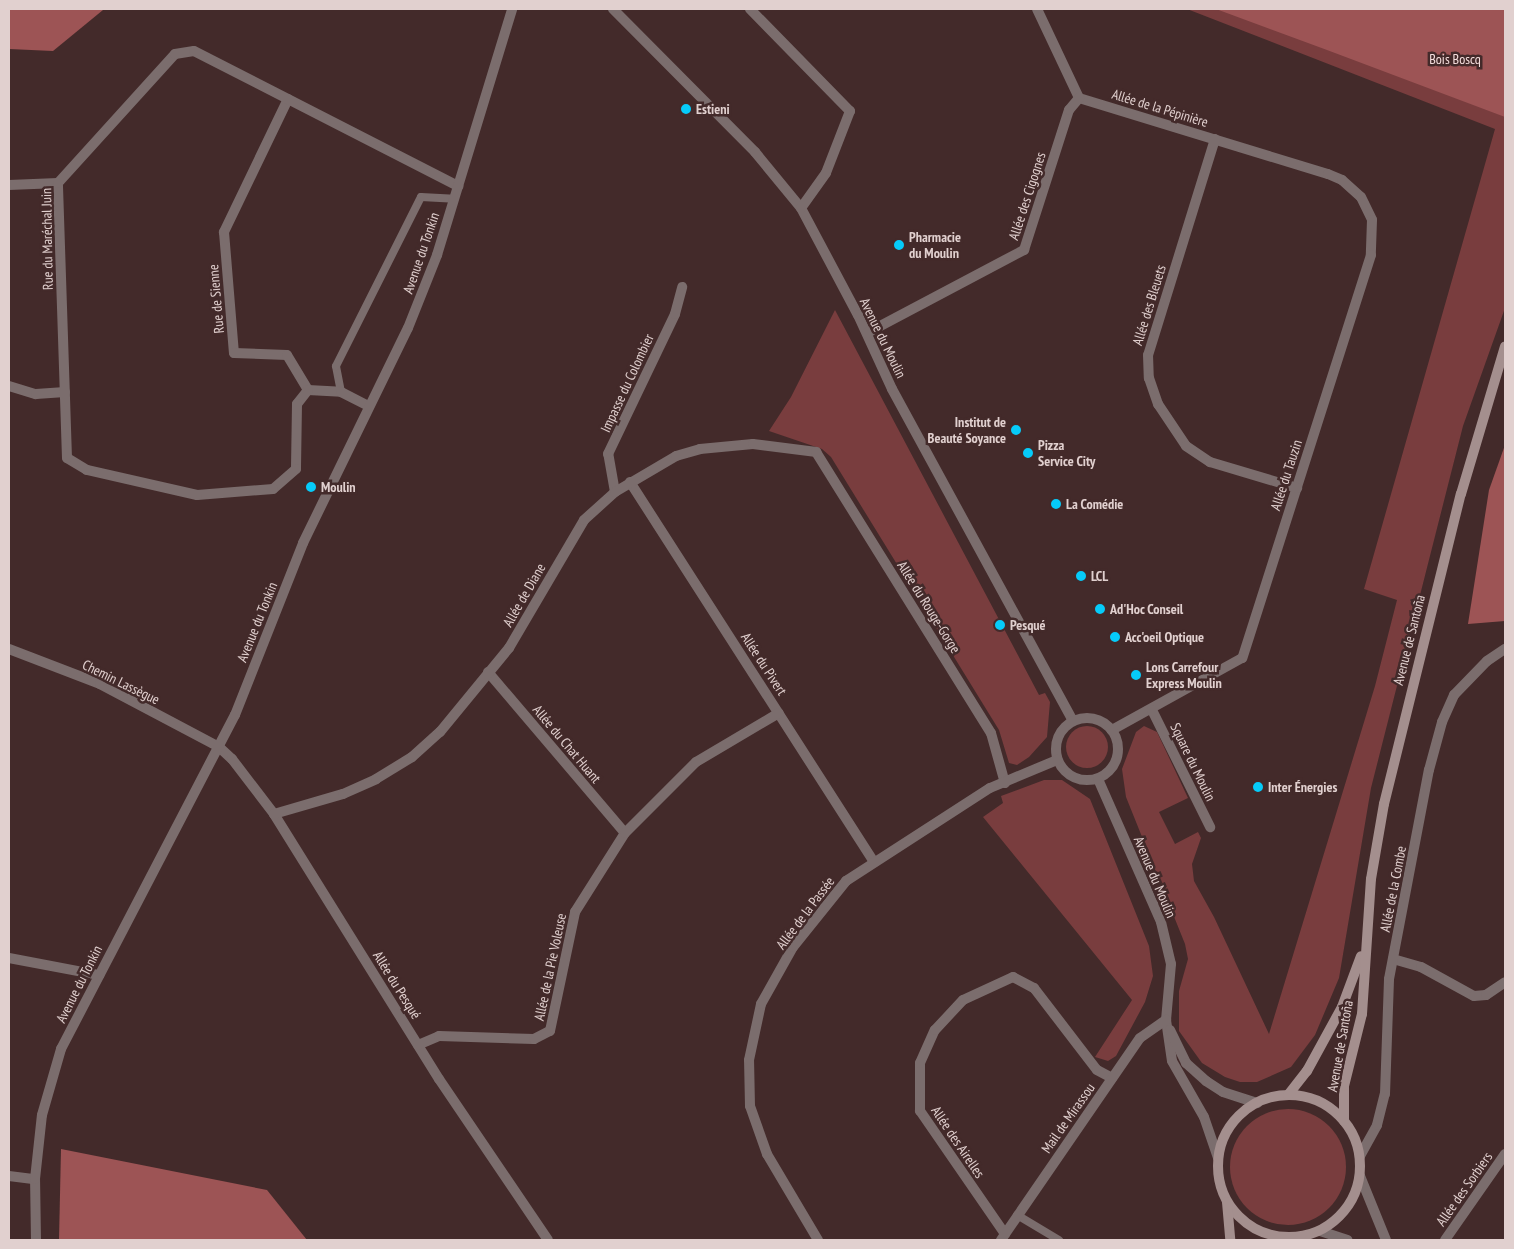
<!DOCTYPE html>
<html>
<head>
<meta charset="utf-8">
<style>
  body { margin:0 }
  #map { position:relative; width:1514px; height:1249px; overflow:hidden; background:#432a2a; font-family:"PT Sans Narrow",sans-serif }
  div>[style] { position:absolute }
  .green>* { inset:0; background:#793d3e }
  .round { border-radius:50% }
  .forest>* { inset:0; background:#9d5455 }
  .service>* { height:8px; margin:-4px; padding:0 4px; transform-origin:4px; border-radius:4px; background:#7b6d6d }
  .minor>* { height:10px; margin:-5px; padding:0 5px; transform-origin:5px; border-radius:5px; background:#7b6d6d }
  .minor>.ring { margin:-5px; padding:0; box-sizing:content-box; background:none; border:10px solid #7b6d6d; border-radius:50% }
  .secondary>* { height:10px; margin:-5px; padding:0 5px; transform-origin:5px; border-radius:5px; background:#a48f8e }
  .secondary>.ring { margin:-5px; padding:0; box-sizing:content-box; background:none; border:10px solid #a48f8e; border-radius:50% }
  .dots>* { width:14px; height:14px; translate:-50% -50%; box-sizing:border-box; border:2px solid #432a2a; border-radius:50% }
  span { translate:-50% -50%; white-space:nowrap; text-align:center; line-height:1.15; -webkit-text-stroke:5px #432a2a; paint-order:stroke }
  .park-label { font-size:14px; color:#f5dedd }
  .street-label { font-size:14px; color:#e1d0cf }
  .poi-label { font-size:14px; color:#e1d0cf; font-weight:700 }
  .left { translate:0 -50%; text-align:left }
  .right { translate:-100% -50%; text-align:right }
  .frame { position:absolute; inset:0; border:10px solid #e1d0cf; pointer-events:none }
</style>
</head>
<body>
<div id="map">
  <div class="green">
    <i style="clip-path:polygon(1187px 9px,1505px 9px,1505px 308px,1463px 426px,1371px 788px,1339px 978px,1315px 1035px,1291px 1067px,1257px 1082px,1240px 1082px,1225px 1077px,1202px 1063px,1179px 1031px,1179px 991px,1188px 959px,1185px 944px,1126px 797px,1122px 769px,1136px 732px,1144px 726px,1157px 732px,1188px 798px,1159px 812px,1175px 844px,1198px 832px,1201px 838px,1192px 864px,1194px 881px,1214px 917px,1269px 1034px,1375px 686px,1397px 600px,1364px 589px,1495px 129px)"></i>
    <i style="clip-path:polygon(835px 310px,1039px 695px,1045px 693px,1050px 702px,1047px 737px,1029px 757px,1017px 765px,1009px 763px,999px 730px,831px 457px,822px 449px,769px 431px,791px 397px)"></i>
    <i class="round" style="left:1066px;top:726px;width:42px;height:42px"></i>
    <i style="clip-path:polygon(1044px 780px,1062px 780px,1090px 799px,1149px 946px,1153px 976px,1145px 1002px,1116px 1056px,1108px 1061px,1095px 1057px,1132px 1000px,983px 817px,1003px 803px,1001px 796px)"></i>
    <i class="round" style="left:1230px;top:1109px;width:116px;height:116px"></i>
  </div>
  <div class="forest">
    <i style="clip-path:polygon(9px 9px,103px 9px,103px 10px,53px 51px,9px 49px)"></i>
    <i style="clip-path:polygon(1216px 9px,1505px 9px,1505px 117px,1327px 50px)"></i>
    <i style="clip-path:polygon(1505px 445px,1505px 621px,1468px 624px,1489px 490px)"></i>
    <i style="clip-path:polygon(61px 1149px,267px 1190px,307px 1240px,59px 1240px)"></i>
  </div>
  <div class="service">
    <i style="left:341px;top:392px;width:26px;rotate:-101deg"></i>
    <i style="left:336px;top:366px;width:189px;rotate:-63.3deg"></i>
    <i style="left:421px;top:197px;width:33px;rotate:3deg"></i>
    <i style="left:1017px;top:1215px;width:49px;rotate:30.8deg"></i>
  </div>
  <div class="minor">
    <i style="left:613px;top:9px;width:202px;rotate:45.2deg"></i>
    <i style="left:755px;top:152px;width:72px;rotate:50.6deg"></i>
    <i style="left:801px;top:208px;width:121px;rotate:62deg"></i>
    <i style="left:858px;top:315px;width:81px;rotate:65.3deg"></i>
    <i style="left:892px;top:389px;width:378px;rotate:61.4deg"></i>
    <i style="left:750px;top:9px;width:143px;rotate:45.6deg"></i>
    <i style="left:850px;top:111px;width:66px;rotate:111.2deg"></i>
    <i style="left:826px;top:173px;width:43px;rotate:125.5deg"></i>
    <i style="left:1037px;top:9px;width:98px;rotate:64.7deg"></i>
    <i style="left:1079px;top:98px;width:260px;rotate:17deg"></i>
    <i style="left:1328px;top:174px;width:15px;rotate:23deg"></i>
    <i style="left:1342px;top:180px;width:25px;rotate:42deg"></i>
    <i style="left:1361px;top:197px;width:25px;rotate:64deg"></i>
    <i style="left:1372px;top:220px;width:35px;rotate:92deg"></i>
    <i style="left:1371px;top:255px;width:423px;rotate:107.7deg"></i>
    <i style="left:1242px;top:658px;width:149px;rotate:151deg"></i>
    <i style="left:288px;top:99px;width:148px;rotate:115.7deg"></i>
    <i style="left:224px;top:232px;width:121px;rotate:85.3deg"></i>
    <i style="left:234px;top:353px;width:53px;rotate:2.2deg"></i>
    <i style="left:287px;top:355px;width:41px;rotate:59deg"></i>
    <i style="left:308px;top:390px;width:33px;rotate:3deg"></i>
    <i style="left:341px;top:392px;width:30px;rotate:27deg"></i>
    <i style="left:1215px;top:139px;width:226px;rotate:107.2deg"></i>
    <i style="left:1148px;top:355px;width:23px;rotate:88deg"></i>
    <i style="left:1149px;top:378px;width:28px;rotate:71deg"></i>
    <i style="left:1158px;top:404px;width:50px;rotate:56.3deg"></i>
    <i style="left:1186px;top:446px;width:29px;rotate:34deg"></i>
    <i style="left:1210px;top:462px;width:91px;rotate:16.6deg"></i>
    <i style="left:9px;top:185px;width:49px;rotate:-2.3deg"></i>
    <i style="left:867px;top:333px;width:178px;rotate:-27.9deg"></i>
    <i style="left:1024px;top:250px;width:147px;rotate:-72.2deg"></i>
    <i style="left:1069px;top:110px;width:16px;rotate:-50deg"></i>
    <i style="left:9px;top:386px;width:28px;rotate:17deg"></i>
    <i style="left:36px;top:394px;width:29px;rotate:-4deg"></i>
    <i style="left:308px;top:390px;width:18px;rotate:128deg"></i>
    <i style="left:297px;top:404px;width:65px;rotate:90.9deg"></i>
    <i style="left:296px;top:469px;width:30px;rotate:139deg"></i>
    <i style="left:273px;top:489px;width:76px;rotate:175.5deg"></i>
    <i style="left:197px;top:495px;width:113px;rotate:-167.2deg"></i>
    <i style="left:87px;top:470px;width:23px;rotate:-149deg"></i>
    <i style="left:67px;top:458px;width:275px;rotate:-91.9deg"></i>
    <i style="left:58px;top:183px;width:174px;rotate:-47.8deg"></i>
    <i style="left:175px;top:54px;width:19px;rotate:-9deg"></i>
    <i style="left:194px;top:51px;width:297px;rotate:27.1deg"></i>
    <i style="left:630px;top:482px;width:452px;rotate:57.3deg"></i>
    <i style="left:615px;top:492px;width:39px;rotate:-100deg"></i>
    <i style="left:608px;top:454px;width:155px;rotate:-64.4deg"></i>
    <i style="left:675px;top:314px;width:28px;rotate:-75deg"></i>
    <i style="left:9px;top:649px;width:97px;rotate:21deg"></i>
    <i style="left:100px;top:684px;width:135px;rotate:27.9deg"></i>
    <i style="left:219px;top:747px;width:18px;rotate:43deg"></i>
    <i style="left:232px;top:759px;width:69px;rotate:52.6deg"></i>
    <i style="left:274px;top:814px;width:312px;rotate:58.1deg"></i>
    <i style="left:439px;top:1079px;width:194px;rotate:55.9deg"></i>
    <i style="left:488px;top:672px;width:211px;rotate:49.6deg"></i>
    <i style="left:1152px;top:710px;width:131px;rotate:63.6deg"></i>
    <i class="ring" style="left:1056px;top:718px;width:52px;height:52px"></i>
    <i style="left:1098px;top:779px;width:156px;rotate:66.2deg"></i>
    <i style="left:1161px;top:922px;width:43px;rotate:76.6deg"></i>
    <i style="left:1171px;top:964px;width:56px;rotate:95.1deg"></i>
    <i style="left:1166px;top:1020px;width:41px;rotate:81.7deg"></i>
    <i style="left:1172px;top:1061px;width:64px;rotate:60.3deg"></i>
    <i style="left:1204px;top:1117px;width:43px;rotate:71.1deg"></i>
    <i style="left:274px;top:814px;width:72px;rotate:-16.2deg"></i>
    <i style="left:343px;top:794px;width:36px;rotate:-24deg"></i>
    <i style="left:376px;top:779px;width:42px;rotate:-31.4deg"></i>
    <i style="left:412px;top:757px;width:38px;rotate:-42deg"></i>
    <i style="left:440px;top:732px;width:109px;rotate:-50.6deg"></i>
    <i style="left:509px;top:648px;width:148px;rotate:-59.6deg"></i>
    <i style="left:584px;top:520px;width:42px;rotate:-42.1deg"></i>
    <i style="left:615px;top:492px;width:71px;rotate:-30.5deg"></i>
    <i style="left:676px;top:456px;width:25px;rotate:-16deg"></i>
    <i style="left:700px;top:449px;width:53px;rotate:-5.4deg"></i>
    <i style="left:753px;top:444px;width:64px;rotate:7.2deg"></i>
    <i style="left:816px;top:452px;width:331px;rotate:58.1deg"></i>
    <i style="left:991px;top:733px;width:52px;rotate:74.4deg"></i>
    <i style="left:9px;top:958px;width:92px;rotate:10.7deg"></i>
    <i style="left:1393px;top:959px;width:29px;rotate:16deg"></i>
    <i style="left:1421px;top:967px;width:60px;rotate:28.7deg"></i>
    <i style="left:1474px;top:996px;width:12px;rotate:-5deg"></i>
    <i style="left:1486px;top:995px;width:23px;rotate:-34deg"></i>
    <i style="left:1170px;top:1030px;width:37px;rotate:64deg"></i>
    <i style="left:1186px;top:1063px;width:27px;rotate:42deg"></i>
    <i style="left:1206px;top:1081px;width:20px;rotate:33deg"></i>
    <i style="left:1223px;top:1092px;width:36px;rotate:18deg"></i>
    <i style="left:418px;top:1045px;width:23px;rotate:-23deg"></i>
    <i style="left:439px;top:1036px;width:95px;rotate:1.8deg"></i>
    <i style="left:534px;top:1039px;width:18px;rotate:-27deg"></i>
    <i style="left:550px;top:1031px;width:122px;rotate:-78.1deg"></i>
    <i style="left:575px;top:912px;width:93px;rotate:-57.7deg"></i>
    <i style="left:625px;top:833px;width:100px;rotate:-45deg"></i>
    <i style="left:696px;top:762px;width:96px;rotate:-30.6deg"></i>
    <i style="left:1360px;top:1156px;width:35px;rotate:-61deg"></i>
    <i style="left:1377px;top:1125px;width:32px;rotate:-76deg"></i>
    <i style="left:1385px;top:1094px;width:115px;rotate:-88deg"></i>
    <i style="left:1389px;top:979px;width:213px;rotate:-79.2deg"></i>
    <i style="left:1429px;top:770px;width:50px;rotate:-74.8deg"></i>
    <i style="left:1442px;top:722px;width:30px;rotate:-66deg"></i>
    <i style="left:1454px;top:695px;width:47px;rotate:-45.9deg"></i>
    <i style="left:1487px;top:661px;width:22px;rotate:-34deg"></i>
    <i style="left:9px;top:1176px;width:26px;rotate:7deg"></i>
    <i style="left:1360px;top:1176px;width:69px;rotate:67.9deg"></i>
    <i style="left:1320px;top:1231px;width:29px;rotate:18deg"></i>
    <i style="left:1005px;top:1234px;width:150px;rotate:-124.6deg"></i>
    <i style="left:920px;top:1111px;width:48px;rotate:-90deg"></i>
    <i style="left:920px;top:1063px;width:36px;rotate:-66deg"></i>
    <i style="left:935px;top:1030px;width:41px;rotate:-47deg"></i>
    <i style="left:963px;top:1000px;width:55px;rotate:-24.7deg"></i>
    <i style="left:1013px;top:977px;width:24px;rotate:28deg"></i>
    <i style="left:1034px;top:988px;width:103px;rotate:52.5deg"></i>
    <i style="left:1097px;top:1070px;width:17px;rotate:28deg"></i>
    <i style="left:36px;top:1240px;width:61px;rotate:-90.9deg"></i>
    <i style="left:35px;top:1179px;width:64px;rotate:-83.8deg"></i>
    <i style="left:42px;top:1115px;width:69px;rotate:-73.9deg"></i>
    <i style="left:61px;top:1049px;width:377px;rotate:-62.5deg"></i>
    <i style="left:235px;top:715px;width:185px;rotate:-68.4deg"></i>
    <i style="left:303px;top:543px;width:239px;rotate:-64deg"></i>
    <i style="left:408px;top:328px;width:79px;rotate:-68.3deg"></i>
    <i style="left:437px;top:255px;width:257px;rotate:-73deg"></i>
    <i style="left:818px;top:1240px;width:100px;rotate:-120.7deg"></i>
    <i style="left:767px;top:1154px;width:51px;rotate:-109.5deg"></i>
    <i style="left:750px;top:1106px;width:46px;rotate:-91.2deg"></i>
    <i style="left:749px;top:1060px;width:57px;rotate:-77.9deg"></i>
    <i style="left:761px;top:1004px;width:65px;rotate:-60.7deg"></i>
    <i style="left:793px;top:947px;width:85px;rotate:-51.2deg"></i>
    <i style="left:846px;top:881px;width:171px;rotate:-32.9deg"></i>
    <i style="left:990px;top:788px;width:73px;rotate:-22.7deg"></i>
    <i style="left:1001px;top:1240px;width:245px;rotate:-55.5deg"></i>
    <i style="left:1140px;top:1038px;width:32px;rotate:-35deg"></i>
    <i style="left:1445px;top:1240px;width:105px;rotate:-55.1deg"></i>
  </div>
  <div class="secondary">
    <i class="ring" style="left:1218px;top:1095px;width:132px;height:132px"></i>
    <i style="left:1288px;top:1095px;width:31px;rotate:-52deg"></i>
    <i style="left:1307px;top:1071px;width:73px;rotate:-61.3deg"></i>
    <i style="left:1342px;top:1007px;width:54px;rotate:-69.6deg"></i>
    <i style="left:1344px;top:1121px;width:35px;rotate:-90deg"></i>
    <i style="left:1344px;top:1086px;width:74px;rotate:-76deg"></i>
    <i style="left:1362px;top:1014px;width:135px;rotate:-86.2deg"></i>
    <i style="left:1371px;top:879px;width:76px;rotate:-80.2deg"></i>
    <i style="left:1384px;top:804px;width:319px;rotate:-76.1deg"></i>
    <i style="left:1461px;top:494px;width:154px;rotate:-73.4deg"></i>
    <i style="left:1227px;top:1202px;width:38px;rotate:85deg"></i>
  </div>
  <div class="dots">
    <i style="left:686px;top:109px;background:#06cbf9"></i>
    <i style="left:899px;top:245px;background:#06cbf9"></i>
    <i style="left:1016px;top:430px;background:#06cbf9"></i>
    <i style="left:1028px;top:453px;background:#06cbf9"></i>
    <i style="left:311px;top:487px;background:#06cbf9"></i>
    <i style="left:1056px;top:504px;background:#06cbf9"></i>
    <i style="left:1081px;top:576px;background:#06cbf9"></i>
    <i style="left:1100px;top:609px;background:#06cbf9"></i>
    <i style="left:1000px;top:625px;background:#06cbf9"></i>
    <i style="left:1115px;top:637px;background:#06cbf9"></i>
    <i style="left:1136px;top:675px;background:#06cbf9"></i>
    <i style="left:1258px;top:787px;background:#06cbf9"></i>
  </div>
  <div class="park-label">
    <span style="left:1455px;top:59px">Bois Boscq</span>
  </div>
  <div class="street-label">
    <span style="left:1160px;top:108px;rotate:17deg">Allée de la Pépinière</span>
    <span style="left:1027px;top:196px;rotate:-72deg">Allée des Cigognes</span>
    <span style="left:47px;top:239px;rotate:-91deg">Rue du Maréchal Juin</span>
    <span style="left:421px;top:253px;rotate:-71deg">Avenue du Tonkin</span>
    <span style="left:216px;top:299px;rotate:-95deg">Rue de Sienne</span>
    <span style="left:1149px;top:305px;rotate:-73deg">Allée des Bleuets</span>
    <span style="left:883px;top:338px;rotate:64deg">Avenue du Moulin</span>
    <span style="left:627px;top:383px;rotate:-65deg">Impasse du Colombier</span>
    <span style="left:1286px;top:475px;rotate:-72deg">Allée du Tauzin</span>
    <span style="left:524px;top:595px;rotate:-60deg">Allée de Diane</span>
    <span style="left:929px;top:607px;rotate:58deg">Allée du Rouge-Gorge</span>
    <span style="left:257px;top:622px;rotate:-68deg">Avenue du Tonkin</span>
    <span style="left:1409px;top:640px;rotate:-76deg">Avenue de Santoña</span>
    <span style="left:764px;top:664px;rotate:57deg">Allée du Pivert</span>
    <span style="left:121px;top:682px;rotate:26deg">Chemin Lassègue</span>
    <span style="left:567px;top:744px;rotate:50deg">Allée du Chat Huant</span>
    <span style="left:1193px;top:762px;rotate:64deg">Square du Moulin</span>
    <span style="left:1155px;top:877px;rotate:67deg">Avenue du Moulin</span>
    <span style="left:1393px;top:889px;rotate:-79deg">Allée de la Combe</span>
    <span style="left:805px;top:913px;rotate:-53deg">Allée de la Passée</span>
    <span style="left:550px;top:967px;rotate:-78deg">Allée de la Pie Voleuse</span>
    <span style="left:79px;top:984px;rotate:-63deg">Avenue du Tonkin</span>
    <span style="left:397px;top:985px;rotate:58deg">Allée du Pesqué</span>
    <span style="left:1340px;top:1046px;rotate:-80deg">Avenue de Santoña</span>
    <span style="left:1068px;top:1118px;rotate:-55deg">Mail de Mirassou</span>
    <span style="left:958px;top:1142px;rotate:56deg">Allée des Airelles</span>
    <span style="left:1464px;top:1189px;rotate:-55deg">Allée des Sorbiers</span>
  </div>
  <div class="poi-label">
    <span class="left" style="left:696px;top:109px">Estieni</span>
    <span class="left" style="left:909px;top:245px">Pharmacie<br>du Moulin</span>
    <span class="right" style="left:1006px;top:430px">Institut de<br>Beauté Soyance</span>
    <span class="left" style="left:1038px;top:453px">Pizza<br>Service City</span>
    <span class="left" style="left:321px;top:487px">Moulin</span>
    <span class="left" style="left:1066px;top:504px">La Comédie</span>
    <span class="left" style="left:1091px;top:576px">LCL</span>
    <span class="left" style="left:1110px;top:609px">Ad'Hoc Conseil</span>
    <span class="left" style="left:1010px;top:625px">Pesqué</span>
    <span class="left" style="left:1125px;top:637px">Acc'oeil Optique</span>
    <span class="left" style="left:1146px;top:675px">Lons Carrefour<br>Express Moulin</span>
    <span class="left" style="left:1268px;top:787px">Inter Énergies</span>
  </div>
  <div class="frame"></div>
</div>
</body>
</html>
